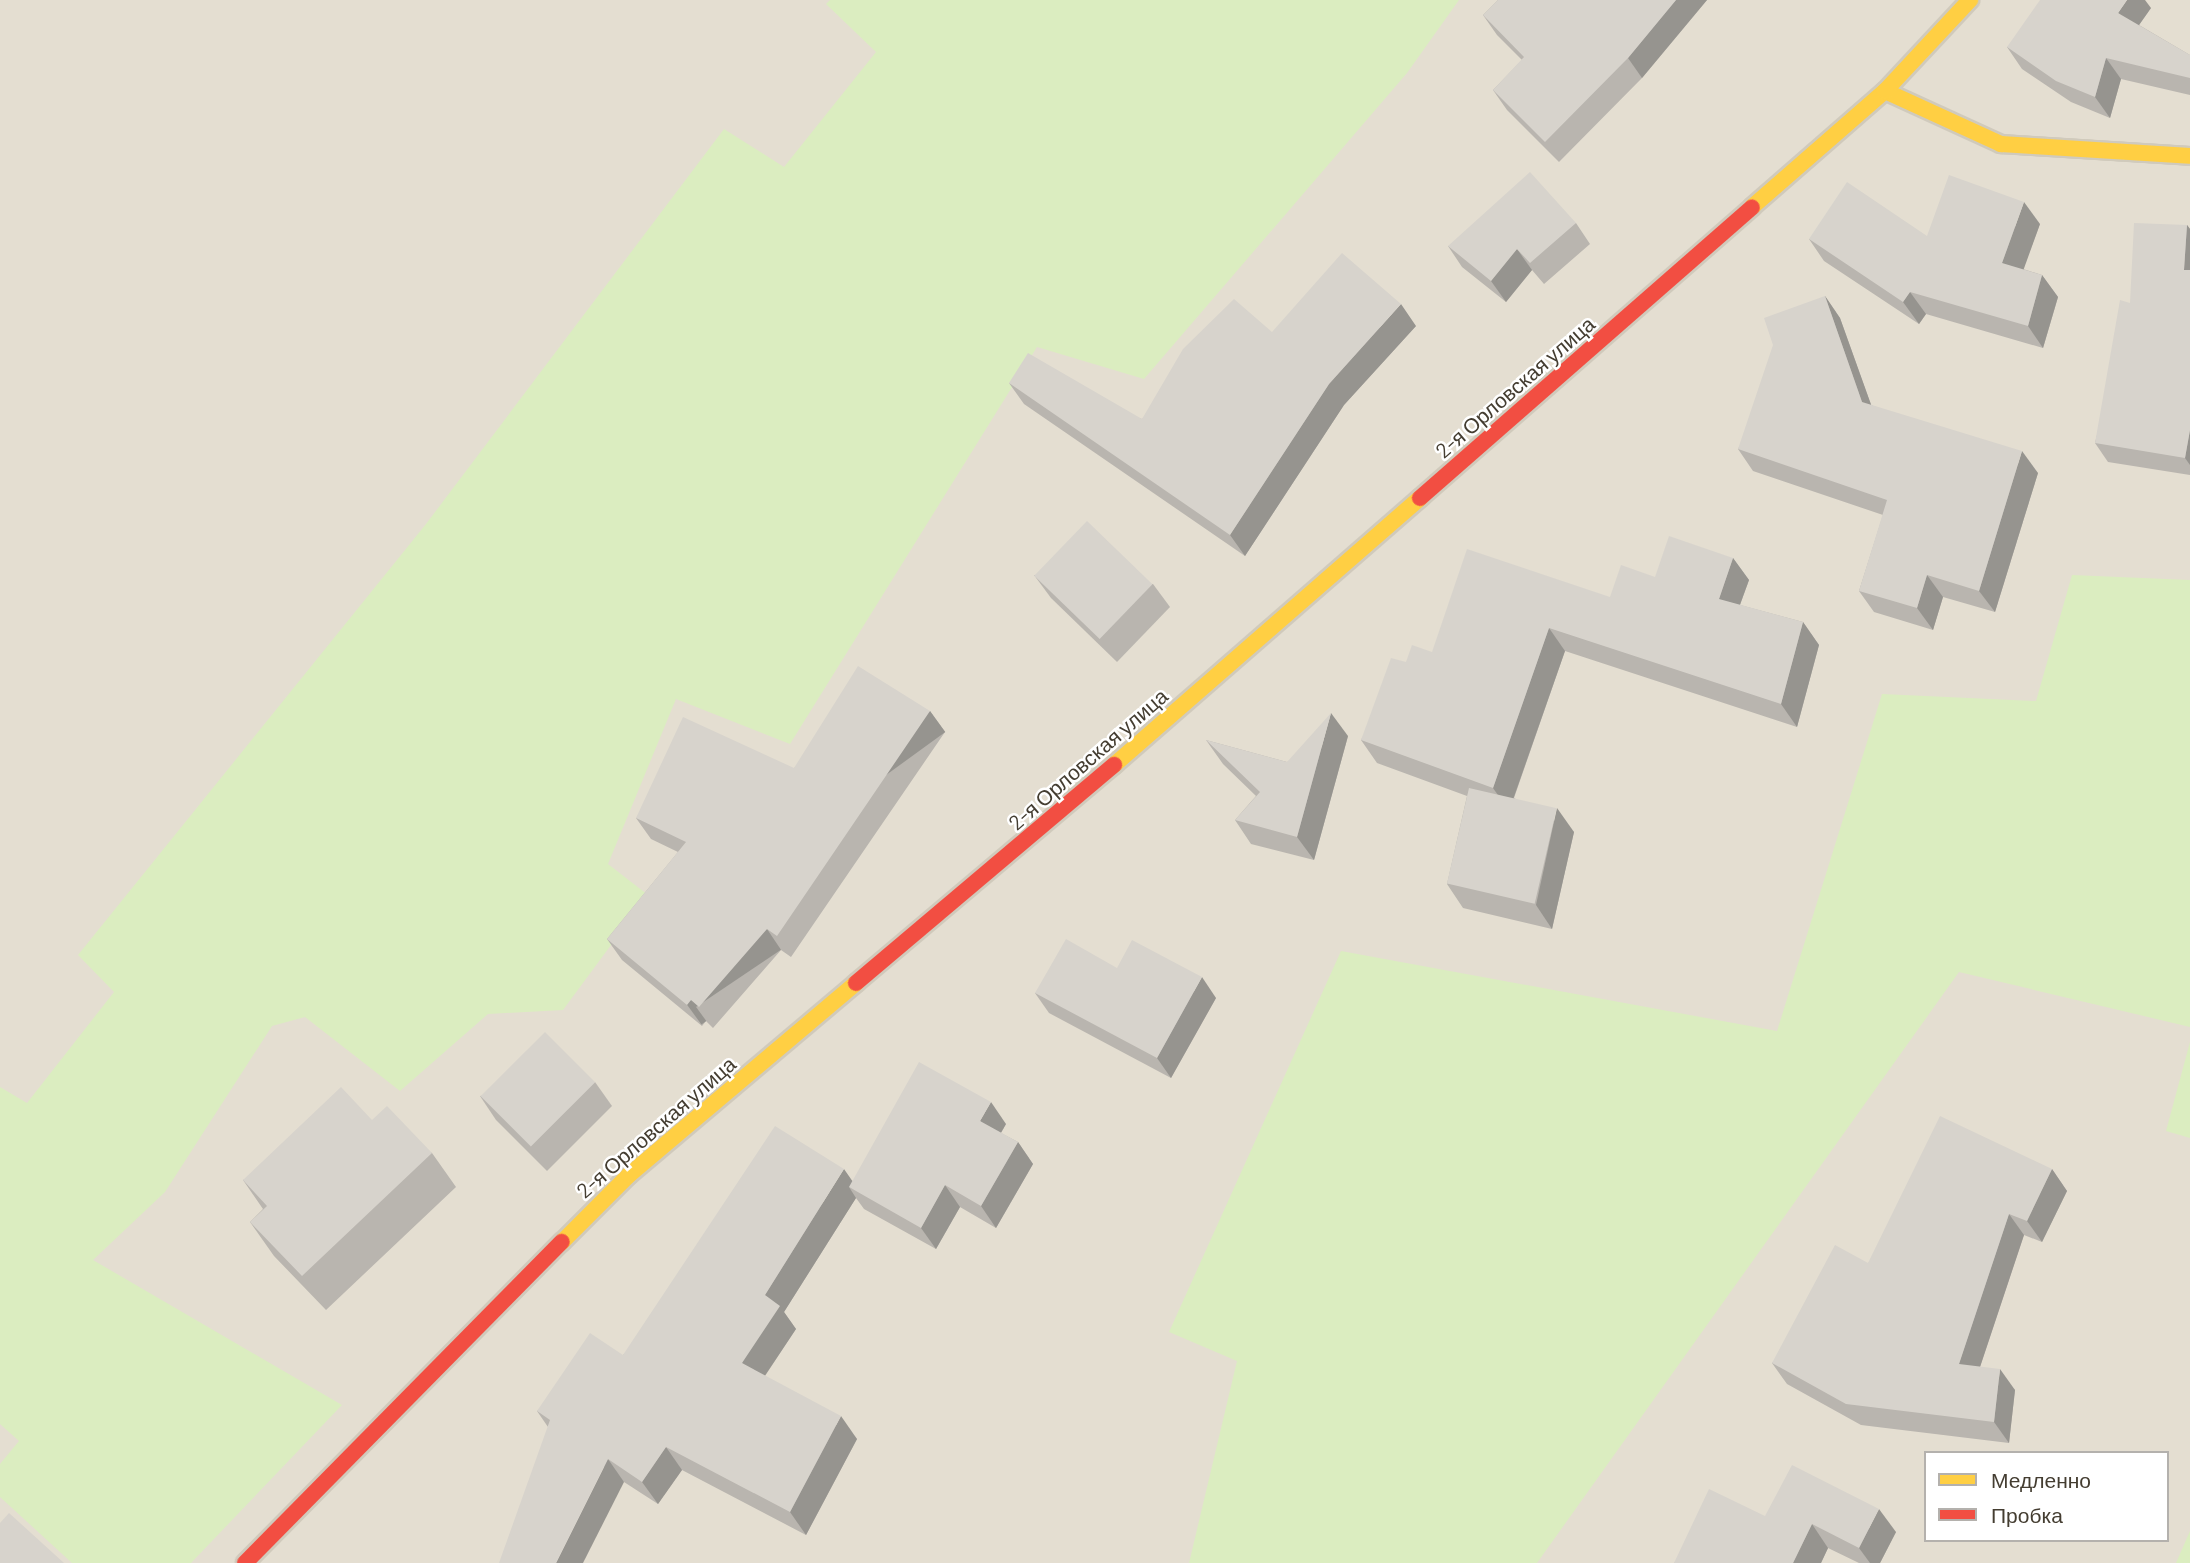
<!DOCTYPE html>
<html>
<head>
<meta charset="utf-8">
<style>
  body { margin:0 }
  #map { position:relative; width:2190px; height:1563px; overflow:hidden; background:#efece4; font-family:Barlow,sans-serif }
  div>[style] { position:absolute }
  .residential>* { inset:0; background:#e4ded1 }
  .green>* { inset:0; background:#dbedc0 }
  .roads { filter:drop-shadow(2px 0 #d0cabc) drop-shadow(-2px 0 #d0cabc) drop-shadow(0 2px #d0cabc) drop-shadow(0 -2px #d0cabc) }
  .slow>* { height:16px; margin:-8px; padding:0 8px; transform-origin:8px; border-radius:8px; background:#ffcf43 }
  .jam>* { height:16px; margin:-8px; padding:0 8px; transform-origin:8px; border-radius:8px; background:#f24e42 }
  .wall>* { inset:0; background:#b9b5af }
  .shaded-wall>* { inset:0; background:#96948f; transform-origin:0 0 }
  .building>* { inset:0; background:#d7d3cc; transform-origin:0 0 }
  span { translate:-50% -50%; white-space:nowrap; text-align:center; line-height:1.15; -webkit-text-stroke:5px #fff; paint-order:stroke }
  .street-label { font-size:21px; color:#443d31 }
  .legend { position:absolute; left:1924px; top:1451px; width:245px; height:91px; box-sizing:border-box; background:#fff; border:2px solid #b4b1ad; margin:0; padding:9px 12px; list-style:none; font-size:21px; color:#443d31 }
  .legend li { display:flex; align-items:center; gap:14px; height:35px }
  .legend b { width:35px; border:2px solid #b4b1ad }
</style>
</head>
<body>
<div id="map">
  <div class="residential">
    <i style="clip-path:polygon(evenodd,0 0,2190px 0,2190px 1563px,0 1563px,0 0,1926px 1453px,2167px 1453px,2167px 1540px,1926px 1540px,1926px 1453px)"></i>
  </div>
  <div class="green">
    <i style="clip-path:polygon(830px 0,1459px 0,1407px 73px,1144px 379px,1037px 347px,790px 744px,676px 699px,608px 864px,648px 895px,563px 1010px,488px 1014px,400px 1091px,305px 1017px,272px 1026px,165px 1192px,93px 1260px,342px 1405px,191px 1563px,72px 1563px,0 1497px,0 1464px,19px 1441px,0 1424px,0 1087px,27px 1103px,114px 992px,78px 955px,426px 524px,724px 129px,784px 167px,876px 52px,826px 4px)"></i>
    <i style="clip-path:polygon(2072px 575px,2190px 580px,2190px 1027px,1959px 972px,1537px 1563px,1189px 1563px,1237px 1361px,1169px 1332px,1341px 951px,1777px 1031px,1882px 694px,2036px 701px)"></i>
    <i style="clip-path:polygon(2190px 1042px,2190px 1138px,2166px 1131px)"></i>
    <i style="clip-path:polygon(2190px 1531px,2190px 1563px,2176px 1563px)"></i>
  </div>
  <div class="roads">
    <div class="slow">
      <i style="left:1885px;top:91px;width:128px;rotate:24.6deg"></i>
      <i style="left:2001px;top:144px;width:189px;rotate:3.6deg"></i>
      <i style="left:1752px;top:207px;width:176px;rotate:-41.1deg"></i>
      <i style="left:1885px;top:91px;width:125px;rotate:-47deg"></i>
      <i style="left:1114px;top:765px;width:406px;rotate:-41.1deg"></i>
      <i style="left:562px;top:1242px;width:95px;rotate:-45deg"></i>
      <i style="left:629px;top:1175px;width:297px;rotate:-40.2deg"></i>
    </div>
    <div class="jam">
      <i style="left:1420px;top:498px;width:441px;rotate:-41.2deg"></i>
      <i style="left:856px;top:983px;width:338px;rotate:-40.2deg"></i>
      <i style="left:245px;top:1563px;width:451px;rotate:-45.4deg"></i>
    </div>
  </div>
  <div class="wall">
    <i style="clip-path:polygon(1498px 0,1707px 0,1642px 78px,1559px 162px,1507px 110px,1493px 90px,1522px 60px,1497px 35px,1483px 15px)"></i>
    <i style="clip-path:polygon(2151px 8px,2139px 25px,2190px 55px,2190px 95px,2121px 79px,2110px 118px,2071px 102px,2022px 69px,2007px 47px)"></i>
    <i style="clip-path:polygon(1576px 223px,1590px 244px,1544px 284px,1532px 270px,1506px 302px,1462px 267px,1448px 246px)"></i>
    <i style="clip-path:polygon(2040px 224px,2023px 269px,2042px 275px,2058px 297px,2043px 348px,1926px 314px,1919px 324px,1824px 261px,1809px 239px,1927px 236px)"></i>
    <i style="clip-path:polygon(2187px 225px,2190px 229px,2190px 475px,2108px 462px,2095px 443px,2130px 303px)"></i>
    <i style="clip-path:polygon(1825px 296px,1840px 318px,1871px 405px,2038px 473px,1995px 612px,1943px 597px,1933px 630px,1874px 612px,1859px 591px,1883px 515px,1753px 471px,1738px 449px)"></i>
    <i style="clip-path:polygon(1416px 326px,1344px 405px,1245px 556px,1024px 404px,1009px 383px,1142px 419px,1272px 332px)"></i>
    <i style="clip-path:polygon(1733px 558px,1749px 580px,1740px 605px,1803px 622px,1819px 645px,1797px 727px,1565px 651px,1514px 798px,1574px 832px,1552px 929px,1463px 908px,1447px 884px,1467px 796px,1377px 763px,1361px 740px,1406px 662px,1610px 597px,1655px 577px)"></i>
    <i style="clip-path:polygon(1034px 575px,1153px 584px,1170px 607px,1117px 662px,1051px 598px)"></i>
    <i style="clip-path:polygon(930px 711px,945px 732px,791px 957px,781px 950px,713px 1028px,706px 1021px,702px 1026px,622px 960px,607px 939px,678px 852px,651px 839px,636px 818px,794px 768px)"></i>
    <i style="clip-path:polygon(1348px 736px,1314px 860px,1251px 844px,1235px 820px,1256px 796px,1223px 764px,1206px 740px,1287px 762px)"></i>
    <i style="clip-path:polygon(1117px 968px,1216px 998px,1171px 1078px,1049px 1013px,1035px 993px)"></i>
    <i style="clip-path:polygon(595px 1082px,612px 1106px,547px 1171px,496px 1120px,480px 1096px)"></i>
    <i style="clip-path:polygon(372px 1120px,432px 1153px,456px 1187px,326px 1310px,274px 1256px,250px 1222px,263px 1209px,243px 1180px)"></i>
    <i style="clip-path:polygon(1006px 1124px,1001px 1133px,1018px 1142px,1033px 1164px,996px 1228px,960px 1207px,936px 1249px,864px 1209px,856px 1198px,784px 1312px,796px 1329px,765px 1376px,857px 1439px,806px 1535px,682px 1470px,658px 1504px,624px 1482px,548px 1427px,537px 1411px,623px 1355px,852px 1181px)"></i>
    <i style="clip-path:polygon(2052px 1169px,2067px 1191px,2042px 1242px,2024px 1235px,1980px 1367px,2015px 1390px,2009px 1443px,1861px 1425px,1787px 1384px,1772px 1363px,1868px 1263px)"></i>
    <i style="clip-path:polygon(1765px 1516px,1896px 1532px,1880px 1563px,1859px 1563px,1828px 1548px,1821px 1563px,1674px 1563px)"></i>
  </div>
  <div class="shaded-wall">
    <i style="clip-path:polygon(1676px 0,1707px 0,1642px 78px,1628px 58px)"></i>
    <i style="clip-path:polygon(2127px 0,2145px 0,2151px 8px,2132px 35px,2118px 13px)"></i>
    <i style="clip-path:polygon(2106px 58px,2121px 79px,2110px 118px,2095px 97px)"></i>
    <i style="clip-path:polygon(2024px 202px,2040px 224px,2018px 285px,2002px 263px)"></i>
    <i style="clip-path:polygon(2187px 225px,2190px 229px,2190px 278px,2184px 270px)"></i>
    <i style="clip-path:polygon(1517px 249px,1532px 270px,1506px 302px,1491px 281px)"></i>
    <i style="clip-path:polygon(2042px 275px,2058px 297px,2043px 348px,2028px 326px)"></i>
    <i style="clip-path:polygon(1910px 292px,1926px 314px,1919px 324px,1903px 302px)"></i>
    <i style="clip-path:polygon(1825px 296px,1840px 318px,1878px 424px,1862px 402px)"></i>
    <i style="clip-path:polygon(1401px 304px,1416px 326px,1344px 405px,1245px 556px,1230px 535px,1329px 384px)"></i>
    <i style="clip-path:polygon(2190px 430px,2190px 465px,2185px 458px)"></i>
    <i style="clip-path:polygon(2022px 451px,2038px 473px,1995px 612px,1979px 591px)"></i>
    <i style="clip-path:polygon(1733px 558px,1749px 580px,1734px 621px,1719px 599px)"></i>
    <i style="clip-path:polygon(1927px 575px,1943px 597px,1933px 630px,1917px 608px)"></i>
    <i style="clip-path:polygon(1803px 622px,1819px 645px,1797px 727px,1781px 704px)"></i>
    <i style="clip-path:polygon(1549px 628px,1565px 651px,1509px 811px,1493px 788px)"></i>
    <i style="left:930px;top:711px;width:26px;height:272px;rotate:54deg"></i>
    <i style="clip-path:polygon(1331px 713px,1348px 736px,1314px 860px,1297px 837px)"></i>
    <i style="clip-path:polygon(1557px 808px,1574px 832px,1552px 929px,1536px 905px)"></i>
    <i style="left:767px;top:929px;width:25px;height:103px;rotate:56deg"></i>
    <i style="clip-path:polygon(1202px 977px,1216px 998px,1171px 1078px,1157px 1058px)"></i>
    <i style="left:691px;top:1000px;width:26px;height:6px;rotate:54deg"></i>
    <i style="clip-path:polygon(991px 1102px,1006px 1124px,995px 1143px,980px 1121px)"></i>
    <i style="clip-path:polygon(1018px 1142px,1033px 1164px,996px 1228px,981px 1206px)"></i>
    <i style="clip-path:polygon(844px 1169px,860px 1192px,849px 1187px,856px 1198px,784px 1312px,796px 1329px,758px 1386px,742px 1363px,765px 1295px)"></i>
    <i style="clip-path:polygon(2052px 1169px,2067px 1191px,2042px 1242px,2027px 1221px)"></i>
    <i style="clip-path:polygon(945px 1185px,960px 1207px,936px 1249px,921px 1228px)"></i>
    <i style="clip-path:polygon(2009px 1214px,2024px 1235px,1974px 1385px,1959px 1364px)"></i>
    <i style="clip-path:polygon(2000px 1369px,2015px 1390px,2009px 1443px,1994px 1422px)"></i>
    <i style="clip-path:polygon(841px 1416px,857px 1439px,806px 1535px,790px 1512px)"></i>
    <i style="clip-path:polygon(666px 1447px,682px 1470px,658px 1504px,642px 1482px)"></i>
    <i style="clip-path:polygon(608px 1459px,624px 1482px,583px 1563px,556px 1563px)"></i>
    <i style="clip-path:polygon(1879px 1509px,1896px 1532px,1880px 1563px,1870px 1563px,1859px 1548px)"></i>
    <i style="clip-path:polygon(1812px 1524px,1828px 1548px,1821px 1563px,1793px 1563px)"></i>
  </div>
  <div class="building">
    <i style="clip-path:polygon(1498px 0,1676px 0,1628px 58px,1545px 142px,1493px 90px,1524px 57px,1483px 15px)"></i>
    <i style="clip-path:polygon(2040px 0,2127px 0,2118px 13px,2190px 55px,2190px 78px,2106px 58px,2095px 97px,2056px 81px,2007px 47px)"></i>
    <i style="clip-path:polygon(1530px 172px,1576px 223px,1530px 263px,1517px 249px,1491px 281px,1448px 246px)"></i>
    <i style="clip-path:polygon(1949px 175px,2024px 202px,2002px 263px,2042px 275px,2028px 326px,1910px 292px,1903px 302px,1809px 239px,1847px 182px,1927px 236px)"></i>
    <i style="clip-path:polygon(2134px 223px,2187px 225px,2184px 270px,2190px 270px,2190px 430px,2185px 458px,2095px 443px,2120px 300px,2130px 303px)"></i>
    <i style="clip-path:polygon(1342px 253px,1401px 304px,1329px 384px,1230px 535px,1009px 383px,1028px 353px,1142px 419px,1183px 349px,1234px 299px,1272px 332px)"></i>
    <i style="clip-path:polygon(1825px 296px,1862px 402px,2022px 451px,1979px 591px,1927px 575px,1917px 608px,1859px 591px,1887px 500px,1738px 449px,1773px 345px,1764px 318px)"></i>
    <i style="left:1087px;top:521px;width:91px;height:76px;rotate:44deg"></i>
    <i style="clip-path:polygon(1669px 536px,1733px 558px,1719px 599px,1803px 622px,1781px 704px,1549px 628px,1493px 788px,1361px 740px,1391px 658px,1406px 662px,1412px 645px,1432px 652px,1467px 549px,1610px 597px,1621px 565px,1655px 577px)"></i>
    <i style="clip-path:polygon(858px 666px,930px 711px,777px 936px,767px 929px,699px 1007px,691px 1000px,687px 1005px,607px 939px,686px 842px,636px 818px,683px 717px,794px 768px)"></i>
    <i style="clip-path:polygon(1331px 713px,1297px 837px,1235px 820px,1260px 792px,1206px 740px,1287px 762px)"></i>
    <i style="left:1469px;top:788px;width:90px;height:98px;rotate:13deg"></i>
    <i style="clip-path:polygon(1066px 939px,1117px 968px,1132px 940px,1202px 977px,1157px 1058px,1035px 993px)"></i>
    <i style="left:545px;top:1032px;width:71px;height:91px;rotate:45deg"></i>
    <i style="clip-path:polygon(919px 1062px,991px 1102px,980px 1121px,1018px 1142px,981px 1206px,945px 1185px,921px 1228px,849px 1187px)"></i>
    <i style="clip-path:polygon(341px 1087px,372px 1120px,387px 1106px,432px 1153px,302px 1276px,250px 1222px,267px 1206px,243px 1180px)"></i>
    <i style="clip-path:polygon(1940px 1116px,2052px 1169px,2027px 1221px,2009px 1214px,1959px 1364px,2000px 1369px,1994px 1422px,1846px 1404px,1772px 1363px,1835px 1245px,1868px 1263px)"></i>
    <i style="clip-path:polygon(775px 1126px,844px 1169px,765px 1295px,780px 1306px,742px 1363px,841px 1416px,790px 1512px,666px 1447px,642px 1482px,608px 1459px,556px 1563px,499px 1563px,550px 1420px,537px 1411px,590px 1333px,623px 1355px)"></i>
    <i style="clip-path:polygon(1792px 1465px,1879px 1509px,1859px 1548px,1812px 1524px,1793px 1563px,1674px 1563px,1709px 1489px,1765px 1516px)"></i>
    <i style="clip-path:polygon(9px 1513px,64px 1563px,0 1563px,0 1523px)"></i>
  </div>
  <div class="street-label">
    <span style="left:1515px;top:387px;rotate:-41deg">2-я Орловская улица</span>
    <span style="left:1088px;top:759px;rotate:-41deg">2-я Орловская улица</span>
    <span style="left:656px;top:1127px;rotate:-41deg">2-я Орловская улица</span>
  </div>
  <ul class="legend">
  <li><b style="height:9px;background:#ffcf43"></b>Медленно</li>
  <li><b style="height:9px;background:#f24e42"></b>Пробка</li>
  </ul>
</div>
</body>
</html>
